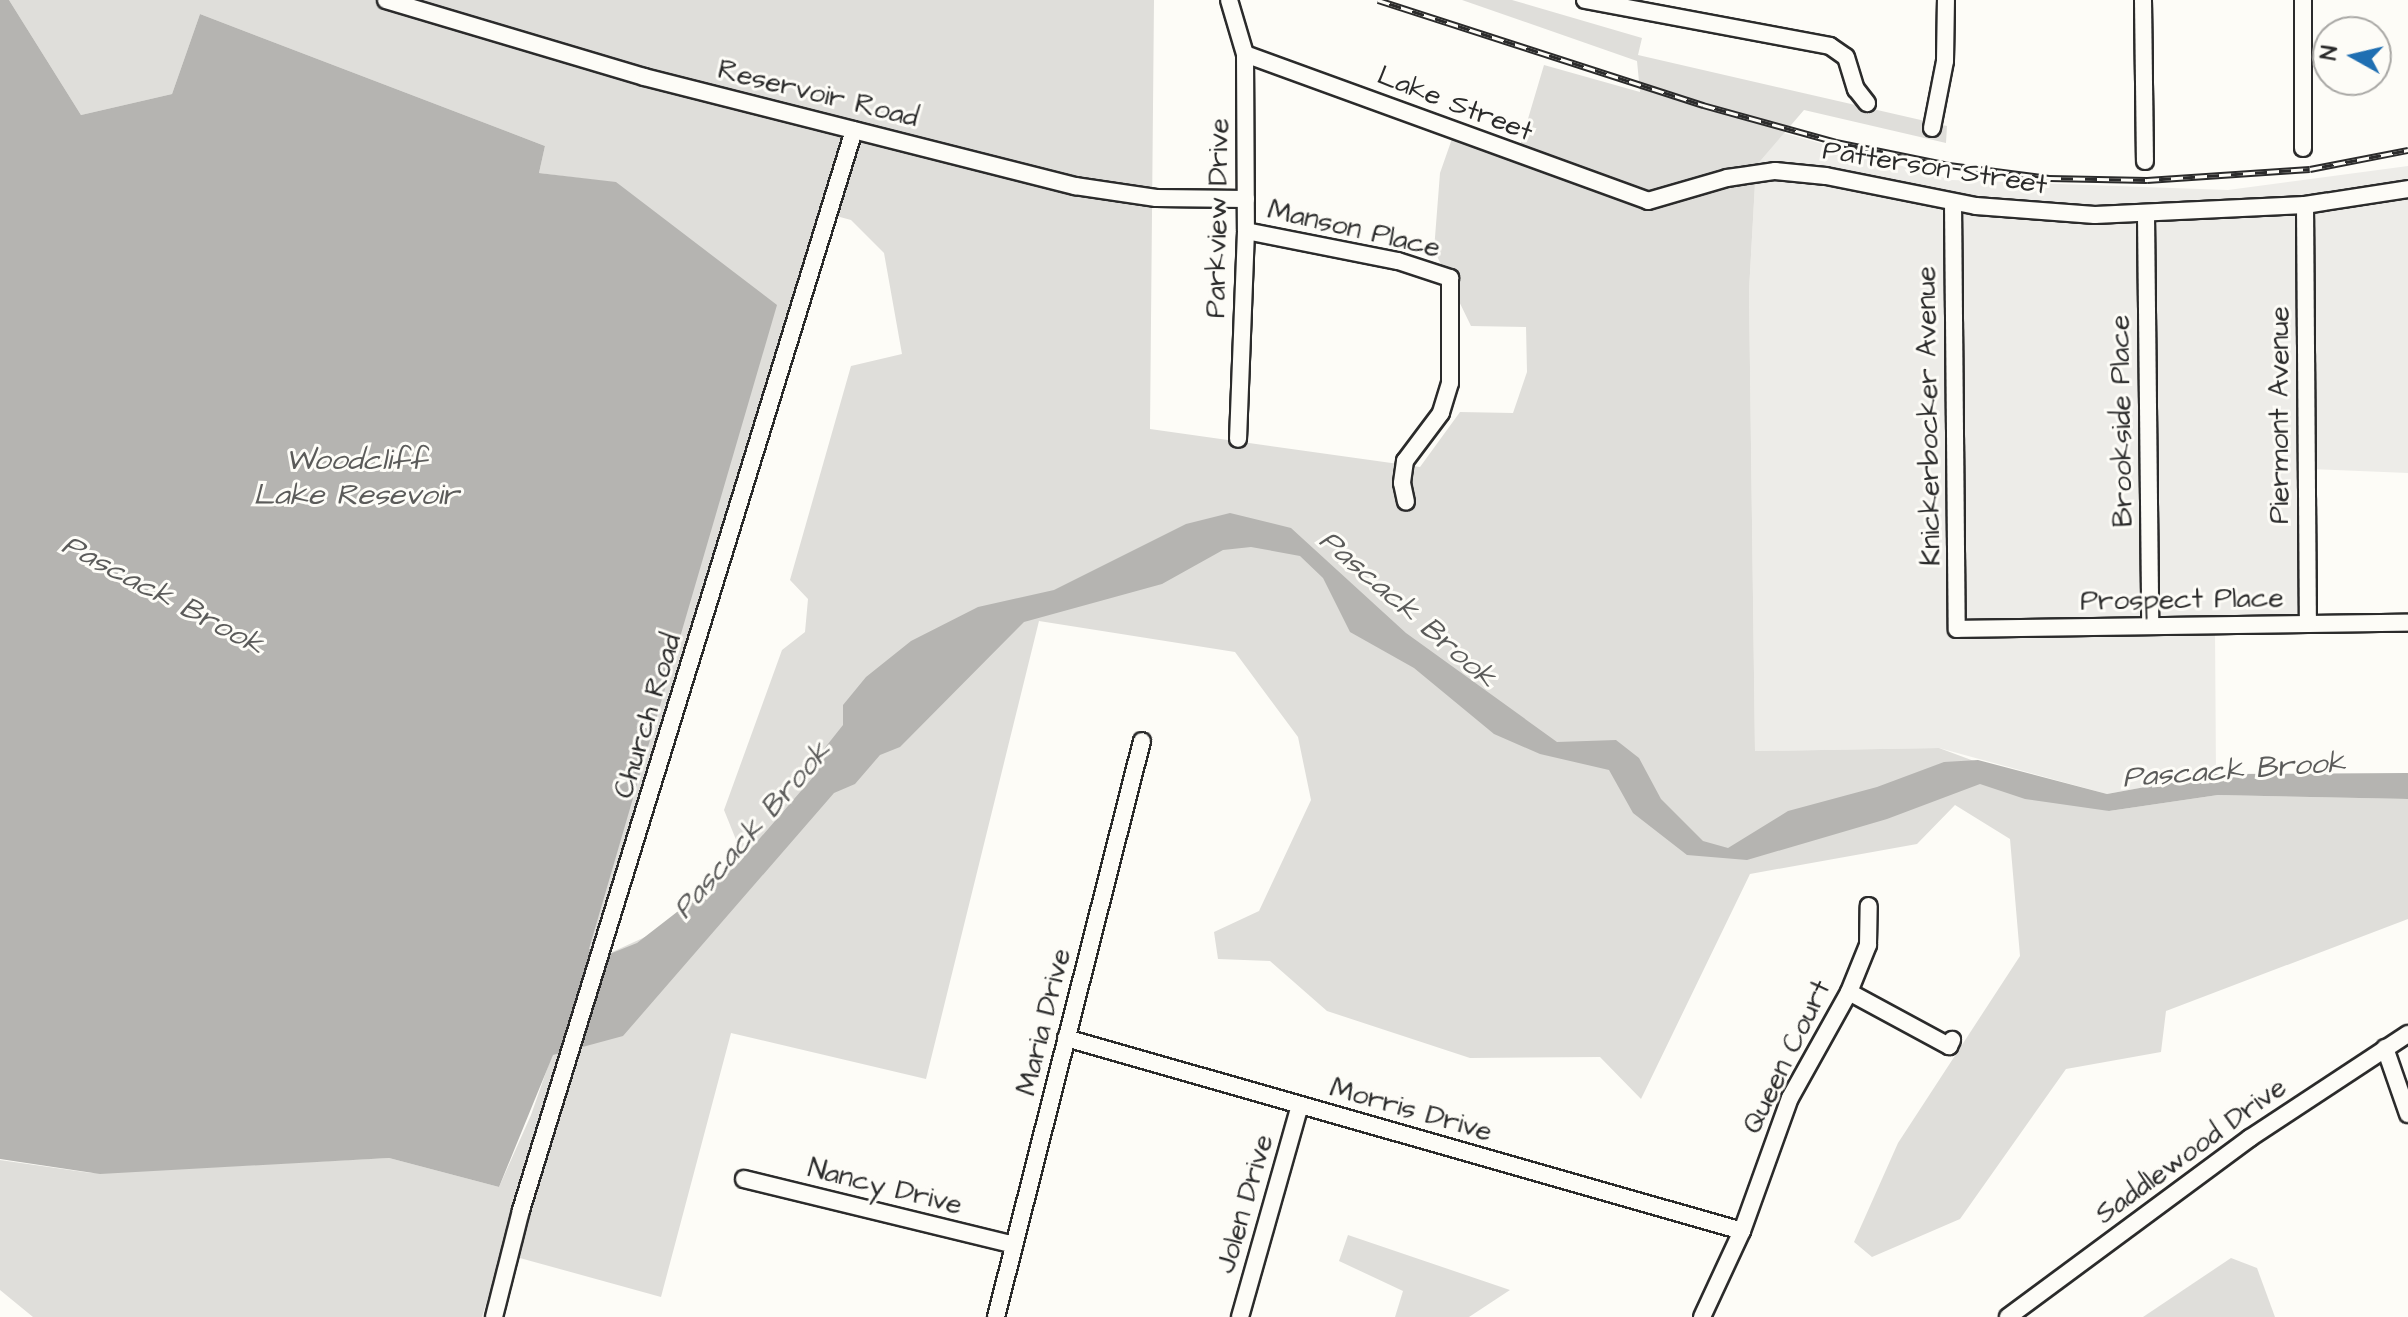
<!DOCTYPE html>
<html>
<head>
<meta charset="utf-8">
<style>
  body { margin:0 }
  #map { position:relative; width:2408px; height:1317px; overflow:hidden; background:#fdfcf7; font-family:"Architects Daughter",sans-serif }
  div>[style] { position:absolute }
  .built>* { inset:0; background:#edece8 }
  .green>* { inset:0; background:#dfdeda }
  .water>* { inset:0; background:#b5b4b1 }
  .roads { filter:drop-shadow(2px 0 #2b2b2b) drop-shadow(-2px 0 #2b2b2b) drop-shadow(0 2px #2b2b2b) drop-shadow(0 -2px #2b2b2b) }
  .minor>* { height:16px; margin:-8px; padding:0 8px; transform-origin:8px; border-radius:8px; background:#fdfcf7 }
  .rail>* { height:7px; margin-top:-3.5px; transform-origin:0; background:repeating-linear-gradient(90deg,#fdfcf7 0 12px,#2b2b2b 0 24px); box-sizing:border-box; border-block:2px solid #2b2b2b }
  span { translate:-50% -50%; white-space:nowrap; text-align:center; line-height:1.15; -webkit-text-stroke:6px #fdfcf7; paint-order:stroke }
  .street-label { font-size:28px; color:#2b2b2b }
  .water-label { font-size:30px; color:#5b5b5a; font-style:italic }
  .north { position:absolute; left:2312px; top:16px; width:80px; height:80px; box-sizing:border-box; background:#fdfcf7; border:2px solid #a9a8a5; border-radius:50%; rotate:278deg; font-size:22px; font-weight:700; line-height:32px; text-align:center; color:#2b2b2b }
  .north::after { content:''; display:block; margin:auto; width:28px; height:36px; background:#1f6fb2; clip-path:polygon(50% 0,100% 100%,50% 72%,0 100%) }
</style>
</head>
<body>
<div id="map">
  <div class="built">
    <i style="clip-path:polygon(1784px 133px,1952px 180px,2228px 190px,2408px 166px,2408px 473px,2311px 469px,2309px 627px,2215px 630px,2216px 774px,2107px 794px,1939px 748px,1755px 751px,1749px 291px,1756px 166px)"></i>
  </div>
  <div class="green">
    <i style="clip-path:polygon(evenodd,9px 0,1154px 0,1150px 429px,1420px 467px,1460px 412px,1513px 413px,1527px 372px,1526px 327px,1471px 326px,1434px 250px,1440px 173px,1454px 133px,1516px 159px,1544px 65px,1640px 92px,1637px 61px,1462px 0,1512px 0,1642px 38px,1638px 55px,1947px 126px,1946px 143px,1804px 110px,1756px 166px,1749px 291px,1755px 751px,1939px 748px,2109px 811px,2218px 795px,2408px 799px,2408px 919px,2166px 1011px,2161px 1052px,2066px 1069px,1960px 1219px,1872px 1257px,1854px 1242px,1898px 1143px,2020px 956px,2010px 839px,1955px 805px,1917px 844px,1750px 874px,1641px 1099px,1600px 1057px,1470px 1058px,1327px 1011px,1270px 961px,1218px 959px,1214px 932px,1259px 911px,1311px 800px,1298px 737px,1235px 652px,1039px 621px,926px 1079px,731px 1033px,661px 1297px,502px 1253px,482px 1317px,33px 1317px,0 1290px,0 1160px,91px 1173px,389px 1158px,499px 1187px,531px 1115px,580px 975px,617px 183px,539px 173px,545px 146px,200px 14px,172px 94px,81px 115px,9px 0,829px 214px,851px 220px,884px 253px,902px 354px,851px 366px,790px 580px,808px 599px,805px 632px,782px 650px,724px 810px,743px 857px,658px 931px,608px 954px,829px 214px)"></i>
    <i style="clip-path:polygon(1348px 1235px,1510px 1290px,1469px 1317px,1395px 1317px,1403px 1291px,1339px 1261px)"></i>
    <i style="clip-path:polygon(2231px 1258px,2257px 1268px,2275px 1317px,2143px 1317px)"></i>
  </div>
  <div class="water">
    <i style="clip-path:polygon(0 0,9px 0,81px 115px,172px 94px,200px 14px,545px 146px,539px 173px,616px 182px,777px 305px,589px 949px,607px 955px,637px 943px,735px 867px,814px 776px,820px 754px,843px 725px,843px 705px,866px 677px,911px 641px,978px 607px,1054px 590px,1186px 524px,1230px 513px,1291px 528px,1406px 633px,1557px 742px,1616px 740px,1639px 758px,1661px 799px,1703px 841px,1728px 848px,1788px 811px,1877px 787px,1944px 762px,1978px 760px,2107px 794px,2216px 774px,2408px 773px,2408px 799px,2218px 795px,2109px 811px,2025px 799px,1980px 784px,1887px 819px,1747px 860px,1687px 855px,1633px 813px,1609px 770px,1540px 754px,1494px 734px,1414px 668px,1350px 632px,1323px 578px,1300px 556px,1251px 547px,1223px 550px,1162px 584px,1024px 622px,900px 747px,880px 755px,855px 784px,834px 793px,623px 1036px,553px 1055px,499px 1187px,389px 1158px,100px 1174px,0 1159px)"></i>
  </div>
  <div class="roads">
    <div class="minor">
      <i style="left:386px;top:0;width:269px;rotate:16.6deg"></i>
      <i style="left:644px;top:77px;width:445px;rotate:14.2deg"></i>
      <i style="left:1075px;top:186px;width:82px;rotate:8.4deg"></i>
      <i style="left:1156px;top:198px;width:90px;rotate:0.6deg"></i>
      <i style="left:1229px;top:0;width:56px;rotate:73.5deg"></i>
      <i style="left:1245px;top:54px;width:177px;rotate:89.7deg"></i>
      <i style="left:1246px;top:231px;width:208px;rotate:92.2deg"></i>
      <i style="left:1585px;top:0;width:249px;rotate:10.6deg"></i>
      <i style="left:1830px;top:46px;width:19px;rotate:35deg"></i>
      <i style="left:1846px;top:57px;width:34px;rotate:73deg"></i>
      <i style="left:1856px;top:89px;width:18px;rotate:52deg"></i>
      <i style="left:2143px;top:0;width:161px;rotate:89.3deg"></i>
      <i style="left:2303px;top:0;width:148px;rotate:90deg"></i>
      <i style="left:1245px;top:54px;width:429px;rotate:20deg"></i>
      <i style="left:1648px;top:201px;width:82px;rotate:-16.2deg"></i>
      <i style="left:1727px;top:178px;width:49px;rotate:-8.3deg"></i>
      <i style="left:1775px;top:171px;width:51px;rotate:5.6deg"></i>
      <i style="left:1826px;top:176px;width:153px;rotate:11.3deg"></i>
      <i style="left:1976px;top:206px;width:119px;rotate:4.3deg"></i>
      <i style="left:2095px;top:215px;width:210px;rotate:-2.7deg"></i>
      <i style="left:2305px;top:205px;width:104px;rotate:-8.8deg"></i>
      <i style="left:1932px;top:128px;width:68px;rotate:-79deg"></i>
      <i style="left:1945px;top:61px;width:61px;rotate:-89.1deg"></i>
      <i style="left:1953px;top:203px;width:426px;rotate:89.5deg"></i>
      <i style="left:1957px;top:629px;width:451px;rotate:-0.8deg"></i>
      <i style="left:2305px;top:205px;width:419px;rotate:89.6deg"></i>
      <i style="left:2146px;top:215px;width:411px;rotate:89.4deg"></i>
      <i style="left:1246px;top:231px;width:155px;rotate:11.2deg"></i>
      <i style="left:1398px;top:261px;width:55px;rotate:18.1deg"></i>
      <i style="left:1450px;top:278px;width:105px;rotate:90deg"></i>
      <i style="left:1450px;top:383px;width:31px;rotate:107deg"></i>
      <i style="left:1441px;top:413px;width:60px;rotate:126.9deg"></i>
      <i style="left:1405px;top:461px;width:22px;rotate:98deg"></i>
      <i style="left:1402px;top:483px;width:19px;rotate:78deg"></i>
      <i style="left:1849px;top:992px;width:114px;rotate:28.4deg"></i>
      <i style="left:1949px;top:1046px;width:7px;rotate:-63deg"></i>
      <i style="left:1066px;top:1038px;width:703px;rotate:15.93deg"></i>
      <i style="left:2385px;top:1048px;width:70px;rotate:70.8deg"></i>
      <i style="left:744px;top:1179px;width:278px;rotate:13.7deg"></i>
      <i style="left:494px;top:1317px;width:110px;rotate:-75.8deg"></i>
      <i style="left:521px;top:1210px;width:1130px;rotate:-72.86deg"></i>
      <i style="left:996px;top:1317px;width:594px;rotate:-75.78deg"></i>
      <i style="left:1240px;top:1317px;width:220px;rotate:-74.2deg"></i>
      <i style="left:1702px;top:1317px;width:95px;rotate:-65.1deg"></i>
      <i style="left:1742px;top:1231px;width:141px;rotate:-70.2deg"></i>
      <i style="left:1790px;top:1098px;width:121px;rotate:-60.9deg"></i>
      <i style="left:1849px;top:992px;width:51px;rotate:-68deg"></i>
      <i style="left:1868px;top:945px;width:39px;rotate:-89deg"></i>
      <i style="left:2008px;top:1317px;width:301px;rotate:-36.5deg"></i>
      <i style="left:2250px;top:1138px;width:189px;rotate:-33.4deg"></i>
    </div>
  </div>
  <div class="rail">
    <i style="left:1378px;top:0;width:342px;rotate:17.9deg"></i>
    <i style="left:1703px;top:105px;width:138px;rotate:15.5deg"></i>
    <i style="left:1836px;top:142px;width:115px;rotate:11.5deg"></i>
    <i style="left:1949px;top:165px;width:101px;rotate:7.4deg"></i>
    <i style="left:2049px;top:178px;width:98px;rotate:1.2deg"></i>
    <i style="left:2147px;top:180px;width:163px;rotate:-3.9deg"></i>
    <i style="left:2310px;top:169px;width:100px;rotate:-11deg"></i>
  </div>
  <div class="street-label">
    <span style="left:818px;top:94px;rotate:14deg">Reservoir Road</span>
    <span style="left:1455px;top:104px;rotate:21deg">Lake Street</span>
    <span style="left:1935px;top:168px;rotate:9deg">Patterson Street</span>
    <span style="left:1218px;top:218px;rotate:-89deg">Parkview Drive</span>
    <span style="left:1354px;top:229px;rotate:13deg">Manson Place</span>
    <span style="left:2280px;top:415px;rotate:-90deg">Piermont Avenue</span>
    <span style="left:1929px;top:416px;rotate:-91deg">Knickerbocker Avenue</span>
    <span style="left:2122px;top:421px;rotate:-91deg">Brookside Place</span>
    <span style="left:2182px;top:600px;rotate:-1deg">Prospect Place</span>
    <span style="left:648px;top:716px;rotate:-73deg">Church Road</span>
    <span style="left:1044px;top:1022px;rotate:-76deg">Maria Drive</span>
    <span style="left:1787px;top:1057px;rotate:-64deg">Queen Court</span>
    <span style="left:1411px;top:1110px;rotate:16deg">Morris Drive</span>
    <span style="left:2191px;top:1151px;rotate:-36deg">Saddlewood Drive</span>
    <span style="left:885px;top:1187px;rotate:14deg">Nancy Drive</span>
    <span style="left:1245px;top:1204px;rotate:-74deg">Jolen Drive</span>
  </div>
  <div class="water-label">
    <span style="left:356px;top:477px">Woodcliff<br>Lake Resevoir</span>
    <span style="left:163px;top:595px;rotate:28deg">Pascack Brook</span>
    <span style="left:1408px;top:609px;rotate:41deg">Pascack Brook</span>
    <span style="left:2234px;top:770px;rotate:-4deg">Pascack Brook</span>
    <span style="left:752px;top:830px;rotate:-49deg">Pascack Brook</span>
  </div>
  <div class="north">N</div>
</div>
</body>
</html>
